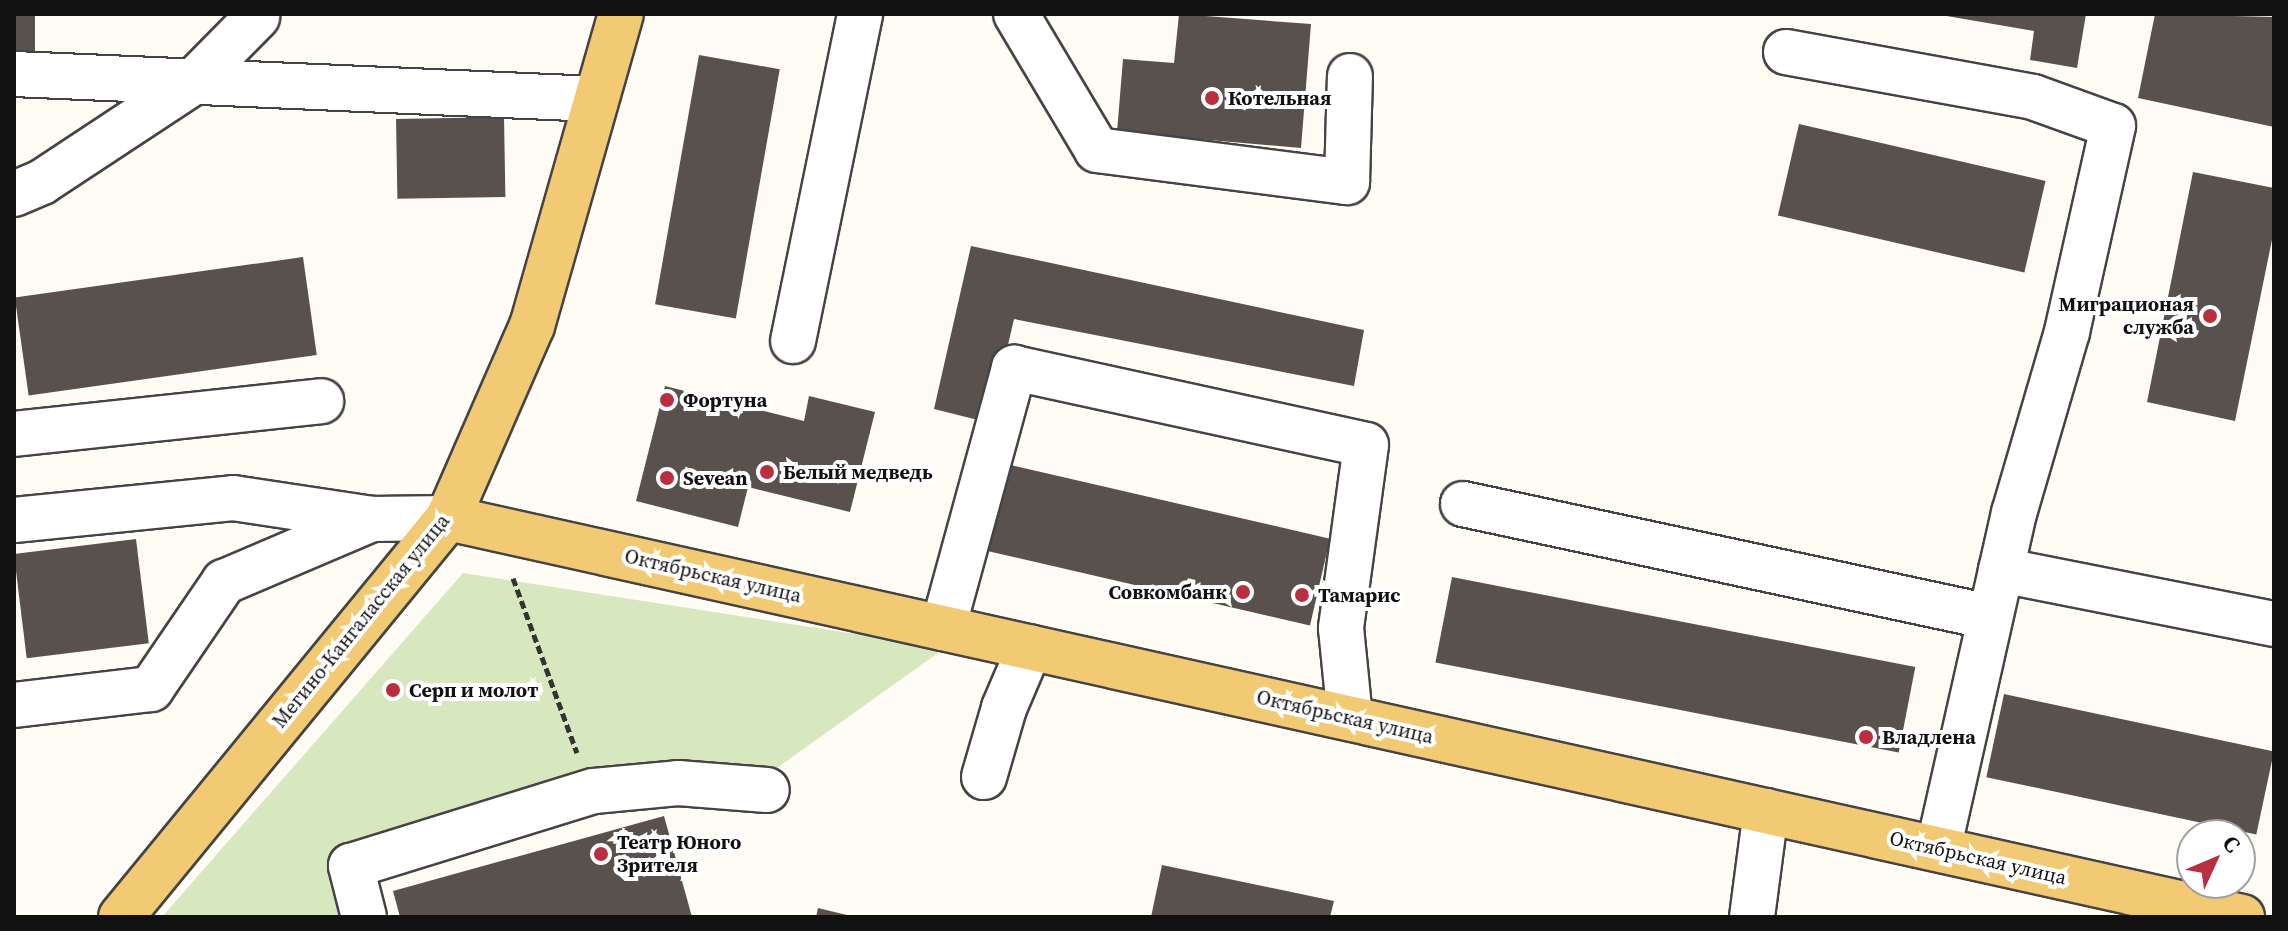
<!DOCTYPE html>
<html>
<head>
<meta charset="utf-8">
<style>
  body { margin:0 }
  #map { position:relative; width:2288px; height:931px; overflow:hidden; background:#fefcf5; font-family:"Source Serif 4",serif }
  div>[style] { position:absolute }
  .green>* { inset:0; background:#d7e8bf }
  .building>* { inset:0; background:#59514d; transform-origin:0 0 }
  .path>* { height:5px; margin-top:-2.5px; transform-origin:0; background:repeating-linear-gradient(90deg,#333 0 8px,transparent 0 12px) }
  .roads { filter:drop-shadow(2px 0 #444) drop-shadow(-2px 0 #444) drop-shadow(0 2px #444) drop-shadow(0 -2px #444) }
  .minor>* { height:44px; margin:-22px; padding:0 22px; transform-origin:22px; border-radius:22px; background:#fff }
  .major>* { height:44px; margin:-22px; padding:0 22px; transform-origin:22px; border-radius:22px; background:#f1ca73 }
  .dots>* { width:22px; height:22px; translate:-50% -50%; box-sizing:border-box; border:4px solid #fff; border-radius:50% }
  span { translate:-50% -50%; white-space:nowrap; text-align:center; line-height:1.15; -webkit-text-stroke:8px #fff; paint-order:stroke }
  .poi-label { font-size:20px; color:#111; font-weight:700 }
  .left { translate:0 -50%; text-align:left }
  .right { translate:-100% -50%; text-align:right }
  .street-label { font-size:20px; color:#111 }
  .frame { position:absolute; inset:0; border:16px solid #111; pointer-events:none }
  .north { position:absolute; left:2176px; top:819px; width:80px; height:80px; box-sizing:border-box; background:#fff; border:2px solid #a0a0a0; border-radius:50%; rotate:46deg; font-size:22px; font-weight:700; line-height:32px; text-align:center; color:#111 }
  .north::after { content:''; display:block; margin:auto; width:28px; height:36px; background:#ba2f3f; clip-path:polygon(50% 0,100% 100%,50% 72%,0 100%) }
</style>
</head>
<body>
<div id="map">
  <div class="green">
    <i style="clip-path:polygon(463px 573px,945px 648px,767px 775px,606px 773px,333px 854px,349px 917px,162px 917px)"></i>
  </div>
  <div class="building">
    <i style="left:14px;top:14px;width:21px;height:37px"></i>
    <i style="clip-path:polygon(1179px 14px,1311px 24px,1301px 148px,1117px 132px,1123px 59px,1174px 63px)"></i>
    <i style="clip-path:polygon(1935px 14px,2086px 14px,2077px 68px,2030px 60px,2034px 31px)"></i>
    <i style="clip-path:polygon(2155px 14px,2274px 17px,2274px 127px,2138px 98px)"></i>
    <i style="left:699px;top:55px;width:82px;height:253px;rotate:10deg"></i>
    <i style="left:504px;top:117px;width:80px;height:108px;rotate:89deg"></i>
    <i style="left:1799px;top:124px;width:253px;height:94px;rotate:13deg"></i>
    <i style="clip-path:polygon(2193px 172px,2274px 188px,2274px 230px,2235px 421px,2147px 402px)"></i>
    <i style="clip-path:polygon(971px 246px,1364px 330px,1354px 386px,1014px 319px,990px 423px,934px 409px)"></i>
    <i style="left:303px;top:257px;width:99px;height:291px;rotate:82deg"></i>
    <i style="clip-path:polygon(665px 386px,804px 421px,809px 396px,875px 412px,850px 512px,748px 487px,738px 527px,636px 501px)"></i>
    <i style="left:989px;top:460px;width:350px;height:89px;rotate:13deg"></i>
    <i style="left:136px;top:539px;width:105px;height:123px;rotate:83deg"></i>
    <i style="left:1452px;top:577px;width:472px;height:87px;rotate:11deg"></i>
    <i style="left:2004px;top:694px;width:276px;height:85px;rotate:12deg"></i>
    <i style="clip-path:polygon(664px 816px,692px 917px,400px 917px,393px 891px)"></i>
    <i style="clip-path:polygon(1162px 865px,1334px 901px,1330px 917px,1151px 917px)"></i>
    <i style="clip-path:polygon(818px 908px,851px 916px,851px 917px,816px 917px)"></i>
  </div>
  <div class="path">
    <i style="left:513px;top:578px;width:186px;rotate:69.9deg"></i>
  </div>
  <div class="roads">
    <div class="minor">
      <i style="left:1016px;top:14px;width:158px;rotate:59.2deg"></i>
      <i style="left:1097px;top:150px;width:252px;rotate:7.3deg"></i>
      <i style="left:1347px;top:182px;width:106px;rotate:-88.4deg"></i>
      <i style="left:1786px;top:52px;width:251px;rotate:10.3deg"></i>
      <i style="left:2033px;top:97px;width:85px;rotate:19.9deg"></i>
      <i style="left:2113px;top:126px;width:211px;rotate:102.6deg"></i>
      <i style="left:2067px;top:332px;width:189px;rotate:106.3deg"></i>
      <i style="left:2014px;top:513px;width:344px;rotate:102.7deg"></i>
      <i style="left:14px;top:74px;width:582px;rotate:2.46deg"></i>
      <i style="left:14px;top:194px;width:30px;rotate:-23deg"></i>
      <i style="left:42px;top:182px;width:180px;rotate:-33.4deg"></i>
      <i style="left:192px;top:83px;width:93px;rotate:-45.4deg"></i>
      <i style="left:793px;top:341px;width:334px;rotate:-78.4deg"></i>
      <i style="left:14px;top:434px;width:309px;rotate:-6.1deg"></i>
      <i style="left:1463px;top:504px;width:539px;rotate:12.1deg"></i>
      <i style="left:14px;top:520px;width:220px;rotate:-5.7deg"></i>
      <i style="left:233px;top:498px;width:141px;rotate:8.6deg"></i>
      <i style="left:372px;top:519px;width:76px;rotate:-0.8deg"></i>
      <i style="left:2001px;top:570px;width:278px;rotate:11.2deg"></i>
      <i style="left:943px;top:628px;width:270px;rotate:-74.7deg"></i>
      <i style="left:1014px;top:368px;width:360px;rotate:12.3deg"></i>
      <i style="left:1366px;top:445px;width:185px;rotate:97.8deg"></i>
      <i style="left:1341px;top:628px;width:90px;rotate:84.3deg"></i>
      <i style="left:14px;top:705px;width:138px;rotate:-6.7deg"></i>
      <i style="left:151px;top:689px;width:130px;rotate:-55.7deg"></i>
      <i style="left:224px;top:582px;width:161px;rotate:-23.1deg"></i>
      <i style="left:984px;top:777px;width:72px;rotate:-73.8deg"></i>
      <i style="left:1004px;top:708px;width:66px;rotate:-66.9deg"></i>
      <i style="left:364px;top:917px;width:53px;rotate:-104.3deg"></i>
      <i style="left:351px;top:866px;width:254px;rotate:-17.2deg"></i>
      <i style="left:594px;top:791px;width:84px;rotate:-5.4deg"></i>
      <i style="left:678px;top:783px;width:89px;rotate:4.5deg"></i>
      <i style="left:1752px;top:917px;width:107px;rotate:-82.5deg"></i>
    </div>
    <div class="major">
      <i style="left:448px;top:518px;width:1838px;rotate:12.54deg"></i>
      <i style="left:121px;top:917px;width:516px;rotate:-50.66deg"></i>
      <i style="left:448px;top:518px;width:210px;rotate:-66.4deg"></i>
      <i style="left:532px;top:326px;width:324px;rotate:-74.1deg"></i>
    </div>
  </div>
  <div class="dots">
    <i style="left:1212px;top:98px;background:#ba2f3f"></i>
    <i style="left:2210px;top:316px;background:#ba2f3f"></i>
    <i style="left:667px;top:400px;background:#ba2f3f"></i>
    <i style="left:767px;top:472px;background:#ba2f3f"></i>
    <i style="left:667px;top:478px;background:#ba2f3f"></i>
    <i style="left:1243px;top:592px;background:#ba2f3f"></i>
    <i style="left:1302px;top:595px;background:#ba2f3f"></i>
    <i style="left:393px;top:690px;background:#ba2f3f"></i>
    <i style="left:1866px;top:737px;background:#ba2f3f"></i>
    <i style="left:601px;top:854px;background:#ba2f3f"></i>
  </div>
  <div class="poi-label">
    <span class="left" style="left:1228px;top:98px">Котельная</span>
    <span class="right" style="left:2194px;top:316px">Миграционая<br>служба</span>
    <span class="left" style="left:683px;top:400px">Фортуна</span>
    <span class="left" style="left:783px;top:472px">Белый медведь</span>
    <span class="left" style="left:683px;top:478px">Sevean</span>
    <span class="right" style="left:1227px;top:592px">Совкомбанк</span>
    <span class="left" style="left:1318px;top:595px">Тамарис</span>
    <span class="left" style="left:409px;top:690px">Серп и молот</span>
    <span class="left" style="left:1882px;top:737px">Владлена</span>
    <span class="left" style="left:617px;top:854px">Театр Юного<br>Зрителя</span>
  </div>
  <div class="street-label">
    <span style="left:713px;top:576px;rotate:13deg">Октябрьская улица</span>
    <span style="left:361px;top:621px;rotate:-51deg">Мегино-Кангаласская улица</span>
    <span style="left:1345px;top:717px;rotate:13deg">Октябрьская улица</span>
    <span style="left:1978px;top:858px;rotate:13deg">Октябрьская улица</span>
  </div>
  <div class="frame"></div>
  <div class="north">С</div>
</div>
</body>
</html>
